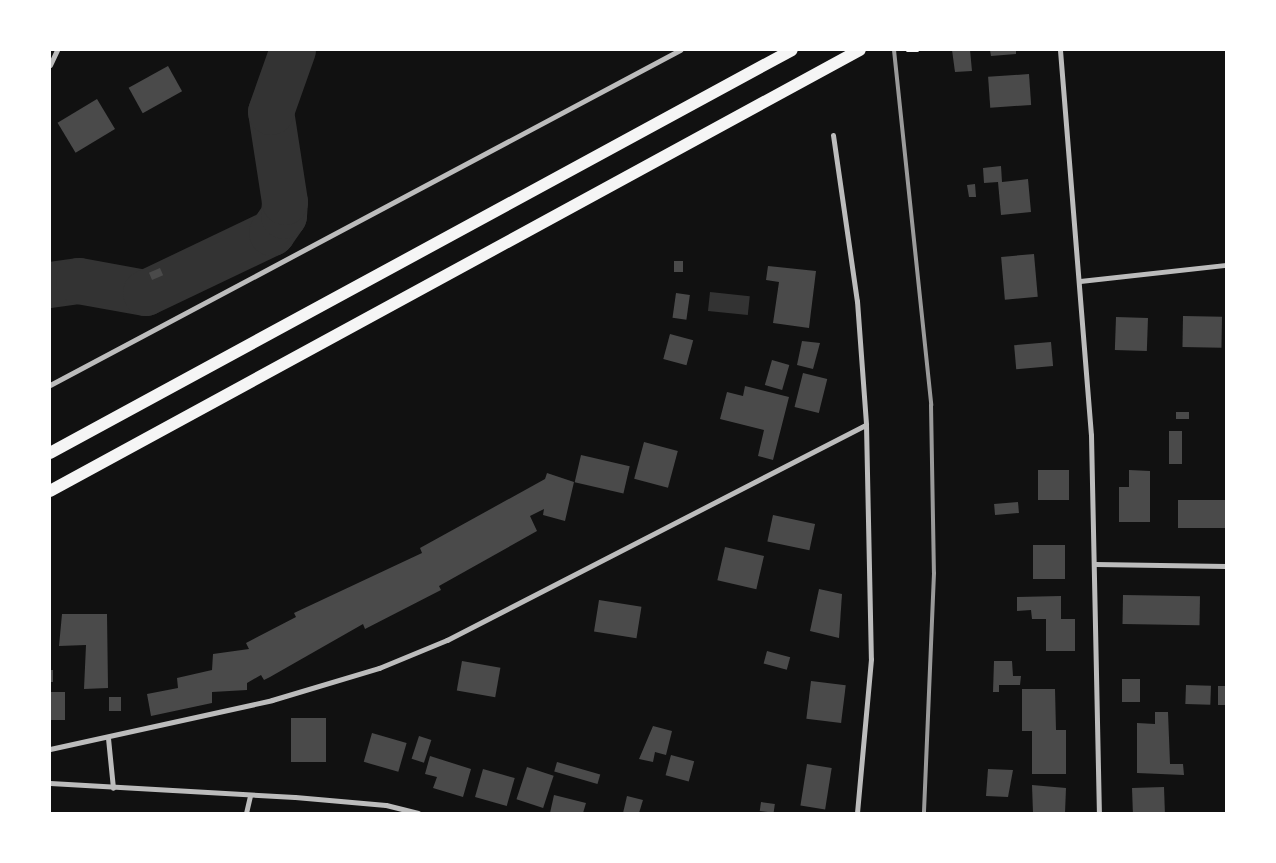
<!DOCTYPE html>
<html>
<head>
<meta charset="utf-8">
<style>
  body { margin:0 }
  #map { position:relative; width:1276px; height:863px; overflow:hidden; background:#111; font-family:"Roboto Condensed",sans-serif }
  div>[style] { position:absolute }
  .water>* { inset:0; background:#333; transform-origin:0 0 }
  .river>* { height:46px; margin:-23px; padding:0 23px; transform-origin:23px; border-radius:23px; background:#333 }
  .building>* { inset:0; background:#4a4a4a; transform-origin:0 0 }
  .path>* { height:3px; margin:-1.5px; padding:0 1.5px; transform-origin:1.5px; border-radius:1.5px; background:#f5f5f5 }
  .minor>* { height:5px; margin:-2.5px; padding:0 2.5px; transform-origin:2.5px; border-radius:2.5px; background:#bcbcbc }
  .primary>* { height:12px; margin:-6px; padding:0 6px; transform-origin:6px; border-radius:6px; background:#f5f5f5 }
  .rail>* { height:4px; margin:-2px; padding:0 2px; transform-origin:2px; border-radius:2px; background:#9a9a9a }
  span { translate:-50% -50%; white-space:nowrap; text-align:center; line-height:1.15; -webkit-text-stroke:5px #fff; paint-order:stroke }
  .frame { position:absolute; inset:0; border:51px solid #fff; pointer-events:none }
</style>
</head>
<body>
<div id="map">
  <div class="water">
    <i style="left:710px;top:292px;width:40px;height:19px;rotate:6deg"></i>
  </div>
  <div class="river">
    <i style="left:50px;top:285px;width:29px;rotate:-8deg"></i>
    <i style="left:79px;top:281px;width:68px;rotate:10.2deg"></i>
    <i style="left:146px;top:293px;width:140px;rotate:-25.5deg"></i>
    <i style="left:272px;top:233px;width:21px;rotate:-55deg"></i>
    <i style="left:284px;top:216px;width:14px;rotate:-86deg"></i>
    <i style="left:285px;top:202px;width:91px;rotate:-98.8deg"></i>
    <i style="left:271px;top:112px;width:66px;rotate:-70.5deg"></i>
  </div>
  <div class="building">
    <i style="clip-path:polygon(952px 50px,970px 50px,972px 71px,955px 72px)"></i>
    <i style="clip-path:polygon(990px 50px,1016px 50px,1016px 54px,991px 56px)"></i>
    <i style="left:168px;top:66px;width:29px;height:45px;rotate:61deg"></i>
    <i style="left:1029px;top:74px;width:31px;height:41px;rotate:86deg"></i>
    <i style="left:97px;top:99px;width:35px;height:46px;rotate:59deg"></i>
    <i style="clip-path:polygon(1001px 166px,1002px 182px,1028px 179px,1031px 212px,1001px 215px,998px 182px,984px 183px,983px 168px)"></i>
    <i style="clip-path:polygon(975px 184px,976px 197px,969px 197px,967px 185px)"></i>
    <i style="left:1034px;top:254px;width:43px;height:33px;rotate:85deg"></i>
    <i style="left:674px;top:261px;width:9px;height:11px"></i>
    <i style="clip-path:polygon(768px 266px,816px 271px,809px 328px,773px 323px,779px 282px,766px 280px)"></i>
    <i style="left:160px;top:268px;width:8px;height:12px;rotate:67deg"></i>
    <i style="left:676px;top:293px;width:14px;height:25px;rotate:8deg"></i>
    <i style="left:1183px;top:316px;width:39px;height:31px;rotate:1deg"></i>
    <i style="left:1116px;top:317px;width:32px;height:33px;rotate:2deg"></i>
    <i style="left:670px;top:334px;width:24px;height:26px;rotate:15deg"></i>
    <i style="clip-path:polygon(802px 341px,820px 343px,813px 369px,797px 365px)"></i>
    <i style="left:1051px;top:342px;width:24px;height:37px;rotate:85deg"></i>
    <i style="left:772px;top:360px;width:18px;height:26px;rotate:16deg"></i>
    <i style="left:803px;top:373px;width:25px;height:35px;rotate:14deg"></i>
    <i style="clip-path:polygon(745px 386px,789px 397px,773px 460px,758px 456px,764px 430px,720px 419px,727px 392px,743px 396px)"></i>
    <i style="left:1176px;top:412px;width:13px;height:7px"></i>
    <i style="left:1169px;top:431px;width:13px;height:33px"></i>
    <i style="left:644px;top:442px;width:35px;height:38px;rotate:15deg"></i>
    <i style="left:581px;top:455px;width:50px;height:28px;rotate:13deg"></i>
    <i style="left:1038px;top:470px;width:31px;height:30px"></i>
    <i style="clip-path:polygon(1129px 470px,1150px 471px,1150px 522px,1119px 522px,1119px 487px,1129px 487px)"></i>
    <i style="clip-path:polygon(547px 473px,574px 482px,565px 521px,543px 515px,544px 509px,530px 516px,537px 531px,439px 586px,441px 590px,365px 629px,363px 624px,270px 677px,264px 680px,261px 675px,247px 683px,247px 690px,212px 692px,212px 703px,151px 716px,147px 694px,178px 688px,177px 678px,212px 670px,213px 654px,249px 649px,246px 643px,296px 617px,294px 613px,422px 553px,420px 548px,545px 479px)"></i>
    <i style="left:1178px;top:500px;width:48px;height:28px"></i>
    <i style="left:1018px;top:502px;width:11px;height:24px;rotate:85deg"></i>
    <i style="left:773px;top:515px;width:43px;height:27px;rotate:12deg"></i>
    <i style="left:1033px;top:545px;width:32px;height:34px"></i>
    <i style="left:725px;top:547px;width:40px;height:34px;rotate:13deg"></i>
    <i style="clip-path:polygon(819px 589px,842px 594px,839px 638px,810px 631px)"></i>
    <i style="left:1123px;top:595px;width:77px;height:29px;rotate:1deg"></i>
    <i style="clip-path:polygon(1061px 596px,1061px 619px,1075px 619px,1075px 651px,1046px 651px,1046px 619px,1032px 619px,1031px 610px,1017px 611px,1017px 597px)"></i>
    <i style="left:599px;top:600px;width:43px;height:32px;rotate:9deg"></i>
    <i style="clip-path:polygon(62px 614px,107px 614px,108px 688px,84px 689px,86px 645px,59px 646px)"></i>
    <i style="left:767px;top:651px;width:24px;height:13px;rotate:15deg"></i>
    <i style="left:462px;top:661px;width:39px;height:30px;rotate:10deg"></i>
    <i style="clip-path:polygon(994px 661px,1012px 661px,1013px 676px,1021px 676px,1020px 685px,999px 685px,999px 692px,993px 692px)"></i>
    <i style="left:50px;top:670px;width:3px;height:12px"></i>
    <i style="left:1122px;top:679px;width:18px;height:23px"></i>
    <i style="left:811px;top:681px;width:35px;height:38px;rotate:7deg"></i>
    <i style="left:1186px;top:685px;width:25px;height:19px;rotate:2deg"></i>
    <i style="left:1218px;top:686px;width:8px;height:19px"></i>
    <i style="clip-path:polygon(1022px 689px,1055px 689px,1056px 730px,1066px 730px,1066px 774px,1032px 774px,1032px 731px,1022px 731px)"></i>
    <i style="left:50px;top:692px;width:15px;height:28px"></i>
    <i style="left:109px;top:697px;width:12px;height:14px"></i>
    <i style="clip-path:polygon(1155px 712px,1168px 712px,1170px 764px,1183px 764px,1184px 775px,1137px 773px,1137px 723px,1155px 724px)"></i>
    <i style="left:291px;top:718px;width:35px;height:44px"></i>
    <i style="clip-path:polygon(653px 726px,672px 731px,666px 755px,655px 752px,653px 762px,639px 759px)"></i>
    <i style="left:372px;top:733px;width:36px;height:30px;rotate:16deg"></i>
    <i style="left:419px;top:736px;width:13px;height:24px;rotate:18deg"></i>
    <i style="left:671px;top:755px;width:24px;height:21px;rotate:15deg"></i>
    <i style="clip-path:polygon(430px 756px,471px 769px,463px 797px,433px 788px,437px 777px,425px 774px)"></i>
    <i style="left:557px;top:762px;width:45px;height:10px;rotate:16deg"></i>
    <i style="left:807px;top:764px;width:25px;height:42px;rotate:9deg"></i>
    <i style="left:527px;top:767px;width:28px;height:34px;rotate:18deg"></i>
    <i style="left:483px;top:769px;width:33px;height:29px;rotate:16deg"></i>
    <i style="clip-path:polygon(988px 769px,1013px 770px,1008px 797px,986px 796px)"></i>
    <i style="clip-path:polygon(1032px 785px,1066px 788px,1065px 813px,1033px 813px)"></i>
    <i style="left:1164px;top:787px;width:26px;height:32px;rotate:88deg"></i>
    <i style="clip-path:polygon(554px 795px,586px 803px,583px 813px,550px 813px)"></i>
    <i style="clip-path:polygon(627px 796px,643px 800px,639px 813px,623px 813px)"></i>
    <i style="left:761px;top:802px;width:14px;height:9px;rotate:8deg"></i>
  </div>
  <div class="path">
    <i style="left:907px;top:50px;width:10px"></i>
  </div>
  <div class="minor">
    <i style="left:1060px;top:50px;width:386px;rotate:85.4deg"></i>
    <i style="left:1091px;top:435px;width:378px;rotate:88.8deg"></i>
    <i style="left:50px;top:65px;width:17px;rotate:-65deg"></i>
    <i style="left:833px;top:135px;width:168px;rotate:81.8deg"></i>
    <i style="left:857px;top:301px;width:124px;rotate:85.8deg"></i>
    <i style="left:866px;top:425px;width:234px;rotate:88.8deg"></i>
    <i style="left:871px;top:659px;width:155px;rotate:95.2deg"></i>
    <i style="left:1080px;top:281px;width:147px;rotate:-6.3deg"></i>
    <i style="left:50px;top:385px;width:714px;rotate:-28deg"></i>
    <i style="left:1095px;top:564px;width:131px;rotate:0.9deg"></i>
    <i style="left:108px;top:738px;width:50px;rotate:84.3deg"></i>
    <i style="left:50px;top:749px;width:227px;rotate:-12.4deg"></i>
    <i style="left:272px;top:700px;width:112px;rotate:-16.7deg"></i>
    <i style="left:379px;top:668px;width:74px;rotate:-22.4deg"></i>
    <i style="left:447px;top:640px;width:471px;rotate:-27.2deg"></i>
    <i style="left:50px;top:783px;width:245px;rotate:3.3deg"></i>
    <i style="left:295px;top:797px;width:91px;rotate:5deg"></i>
    <i style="left:386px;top:805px;width:33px;rotate:14deg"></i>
    <i style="left:246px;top:813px;width:18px;rotate:-77deg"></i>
  </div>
  <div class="primary">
    <i style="left:50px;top:453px;width:844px;rotate:-28.51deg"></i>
    <i style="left:50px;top:491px;width:922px;rotate:-28.57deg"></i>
  </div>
  <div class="rail">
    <i style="left:894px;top:50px;width:357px;rotate:84deg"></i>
    <i style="left:931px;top:405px;width:168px;rotate:89deg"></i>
    <i style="left:934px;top:573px;width:240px;rotate:92.4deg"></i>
  </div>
  <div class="frame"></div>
</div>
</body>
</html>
